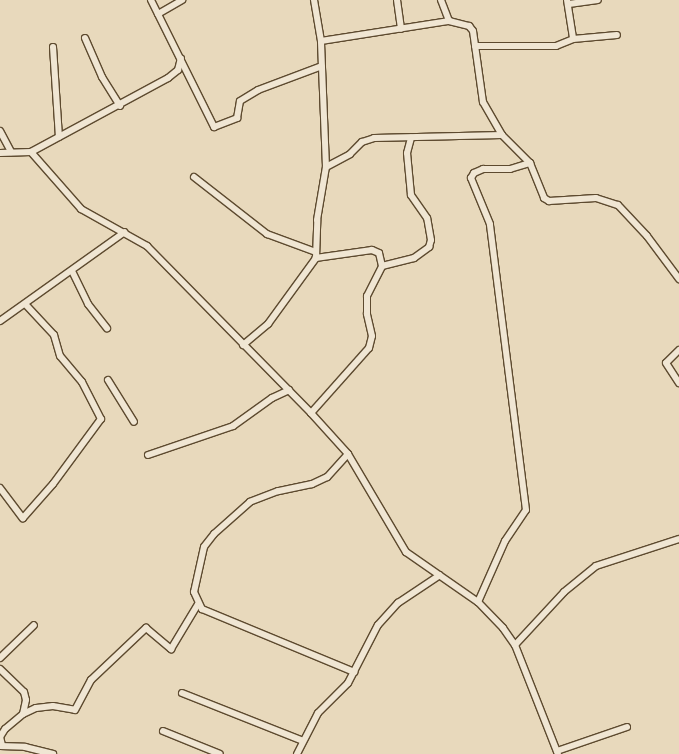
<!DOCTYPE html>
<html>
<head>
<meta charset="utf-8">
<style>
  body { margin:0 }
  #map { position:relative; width:679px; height:754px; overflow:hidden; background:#e8d9bc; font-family:"Old Standard TT",serif }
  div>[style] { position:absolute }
  .roads { filter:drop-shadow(1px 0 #5d4a2f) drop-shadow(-1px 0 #5d4a2f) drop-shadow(0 1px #5d4a2f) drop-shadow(0 -1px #5d4a2f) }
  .minor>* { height:6px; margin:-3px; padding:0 3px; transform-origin:3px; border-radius:3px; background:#f0e6d3 }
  span { translate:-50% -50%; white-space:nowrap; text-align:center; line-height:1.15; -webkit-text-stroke:4px #f0e6d3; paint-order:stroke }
</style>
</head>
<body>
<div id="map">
  <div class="roads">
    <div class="minor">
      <i style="left:151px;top:0;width:142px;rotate:63.6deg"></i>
      <i style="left:214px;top:127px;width:25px;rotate:-21deg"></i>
      <i style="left:237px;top:118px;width:17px;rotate:-80deg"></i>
      <i style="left:240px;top:101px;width:21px;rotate:-31deg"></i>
      <i style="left:258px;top:90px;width:68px;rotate:-20.6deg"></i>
      <i style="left:397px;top:0;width:29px;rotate:82deg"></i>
      <i style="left:441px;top:0;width:22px;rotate:69deg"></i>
      <i style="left:567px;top:0;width:39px;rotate:81deg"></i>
      <i style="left:569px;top:4px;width:29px;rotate:-8deg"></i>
      <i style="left:158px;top:14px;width:28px;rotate:-30deg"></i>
      <i style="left:85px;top:38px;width:43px;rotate:66.4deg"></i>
      <i style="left:102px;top:77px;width:34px;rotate:58deg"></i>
      <i style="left:321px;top:41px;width:130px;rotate:-8.9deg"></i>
      <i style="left:449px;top:21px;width:21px;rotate:14deg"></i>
      <i style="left:469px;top:26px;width:6px;rotate:51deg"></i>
      <i style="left:473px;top:31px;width:72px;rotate:82deg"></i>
      <i style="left:483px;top:102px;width:38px;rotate:60deg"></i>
      <i style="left:502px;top:135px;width:40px;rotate:45deg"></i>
      <i style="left:530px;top:163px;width:38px;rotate:68deg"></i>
      <i style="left:544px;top:198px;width:6px;rotate:31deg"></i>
      <i style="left:549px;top:201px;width:47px;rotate:-3.7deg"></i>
      <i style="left:596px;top:198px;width:23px;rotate:18deg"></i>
      <i style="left:618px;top:205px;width:42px;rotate:46.9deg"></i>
      <i style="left:647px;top:236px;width:54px;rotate:53.3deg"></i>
      <i style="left:475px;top:46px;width:81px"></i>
      <i style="left:556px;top:46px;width:18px;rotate:-22deg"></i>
      <i style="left:573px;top:39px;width:44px;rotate:-5.2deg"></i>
      <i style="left:53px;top:47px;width:90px;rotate:86.2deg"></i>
      <i style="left:0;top:131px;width:24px;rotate:62deg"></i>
      <i style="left:31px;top:152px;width:156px;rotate:-28.4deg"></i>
      <i style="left:168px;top:78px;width:13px;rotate:-39deg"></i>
      <i style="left:178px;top:70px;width:12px;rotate:-76deg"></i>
      <i style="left:0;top:153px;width:31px;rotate:-2deg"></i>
      <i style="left:31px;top:152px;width:76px;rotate:48.7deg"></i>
      <i style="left:81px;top:209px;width:76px;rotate:29.3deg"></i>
      <i style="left:147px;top:246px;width:234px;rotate:45.5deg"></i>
      <i style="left:311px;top:413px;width:55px;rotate:47.9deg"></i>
      <i style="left:348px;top:454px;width:114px;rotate:59.4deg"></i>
      <i style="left:406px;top:552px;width:88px;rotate:34.8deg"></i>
      <i style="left:478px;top:602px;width:36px;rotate:46deg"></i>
      <i style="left:503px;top:628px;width:21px;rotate:55deg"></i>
      <i style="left:515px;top:645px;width:117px;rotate:68.5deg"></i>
      <i style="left:326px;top:167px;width:27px;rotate:-28deg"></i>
      <i style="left:350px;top:154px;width:17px;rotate:-45deg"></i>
      <i style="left:362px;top:142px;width:13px;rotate:-18deg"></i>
      <i style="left:374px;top:138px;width:128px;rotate:-1.3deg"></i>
      <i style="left:194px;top:177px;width:93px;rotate:38deg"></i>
      <i style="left:267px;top:234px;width:52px;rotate:20.2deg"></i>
      <i style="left:382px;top:266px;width:33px;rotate:-14deg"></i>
      <i style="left:414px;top:258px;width:19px;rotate:-36deg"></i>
      <i style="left:429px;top:247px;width:7px;rotate:-74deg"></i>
      <i style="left:431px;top:240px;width:22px;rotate:-100deg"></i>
      <i style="left:427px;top:218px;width:28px;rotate:-125deg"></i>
      <i style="left:411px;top:195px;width:42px;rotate:-95.4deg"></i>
      <i style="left:407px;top:153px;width:16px;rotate:-75deg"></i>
      <i style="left:72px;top:271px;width:37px;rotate:64deg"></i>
      <i style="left:88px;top:304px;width:31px;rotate:52deg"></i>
      <i style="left:0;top:321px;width:153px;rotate:-35.5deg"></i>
      <i style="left:243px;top:345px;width:33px;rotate:-40deg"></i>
      <i style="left:268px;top:324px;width:82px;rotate:-54deg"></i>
      <i style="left:316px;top:258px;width:38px;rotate:-88deg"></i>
      <i style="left:317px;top:220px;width:54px;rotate:-80.4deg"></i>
      <i style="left:326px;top:167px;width:126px;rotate:-92.3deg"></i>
      <i style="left:321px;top:41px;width:42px;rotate:-99.7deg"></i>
      <i style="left:679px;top:350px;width:18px;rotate:135deg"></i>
      <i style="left:666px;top:363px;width:24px;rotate:57deg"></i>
      <i style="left:108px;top:380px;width:49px;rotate:58.2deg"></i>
      <i style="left:311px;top:413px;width:87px;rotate:-48.3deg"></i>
      <i style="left:369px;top:348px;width:12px;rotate:-76deg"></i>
      <i style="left:372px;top:336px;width:23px;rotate:-103deg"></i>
      <i style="left:367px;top:314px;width:18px;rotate:-90deg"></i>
      <i style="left:367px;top:296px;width:34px;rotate:-63deg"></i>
      <i style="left:382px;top:266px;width:13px;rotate:-103deg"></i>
      <i style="left:379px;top:253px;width:8px;rotate:-157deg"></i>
      <i style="left:372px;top:250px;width:57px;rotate:171.9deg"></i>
      <i style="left:348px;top:454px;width:31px;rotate:132deg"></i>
      <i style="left:327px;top:477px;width:17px;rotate:155deg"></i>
      <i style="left:312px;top:484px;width:35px;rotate:168deg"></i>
      <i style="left:278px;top:491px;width:30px;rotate:159deg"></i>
      <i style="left:250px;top:502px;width:48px;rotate:138.4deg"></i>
      <i style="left:214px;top:534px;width:16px;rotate:128deg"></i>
      <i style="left:204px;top:547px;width:46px;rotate:102.5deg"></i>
      <i style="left:194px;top:592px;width:19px;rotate:65deg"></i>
      <i style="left:202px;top:609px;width:165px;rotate:22.5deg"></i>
      <i style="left:148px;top:455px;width:90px;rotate:-18.8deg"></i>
      <i style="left:233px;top:426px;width:48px;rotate:-35.7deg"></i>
      <i style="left:272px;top:398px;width:19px;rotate:-25deg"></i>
      <i style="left:0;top:488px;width:38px;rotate:53deg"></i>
      <i style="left:23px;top:518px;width:45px;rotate:-48.6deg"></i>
      <i style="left:53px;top:484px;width:81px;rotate:-53.6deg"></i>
      <i style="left:101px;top:419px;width:42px;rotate:-117.2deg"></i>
      <i style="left:82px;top:382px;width:34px;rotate:-130deg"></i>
      <i style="left:60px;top:356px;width:22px;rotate:-106deg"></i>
      <i style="left:54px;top:335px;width:41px;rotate:-133deg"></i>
      <i style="left:478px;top:602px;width:67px;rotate:-66.1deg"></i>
      <i style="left:505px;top:541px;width:37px;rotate:-56deg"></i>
      <i style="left:526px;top:510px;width:288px;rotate:-97.2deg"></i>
      <i style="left:490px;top:224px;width:50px;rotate:-112.4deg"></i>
      <i style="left:471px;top:178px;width:6px;rotate:-59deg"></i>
      <i style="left:474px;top:173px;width:10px;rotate:-24deg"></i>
      <i style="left:483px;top:169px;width:27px"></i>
      <i style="left:510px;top:169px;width:21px;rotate:-17deg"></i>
      <i style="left:515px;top:645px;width:72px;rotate:-47.2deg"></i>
      <i style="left:564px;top:592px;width:41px;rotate:-39.1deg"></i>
      <i style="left:596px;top:566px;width:87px;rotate:-18deg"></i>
      <i style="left:0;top:658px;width:47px;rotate:-44.1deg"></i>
      <i style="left:0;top:669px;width:33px;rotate:44deg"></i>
      <i style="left:24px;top:692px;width:8px;rotate:76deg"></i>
      <i style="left:26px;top:700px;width:14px;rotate:102deg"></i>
      <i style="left:23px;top:714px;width:23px;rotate:140deg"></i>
      <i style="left:5px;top:729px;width:9px;rotate:122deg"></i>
      <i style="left:0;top:737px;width:8px;rotate:76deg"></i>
      <i style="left:182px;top:693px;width:128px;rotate:21.6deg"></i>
      <i style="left:23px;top:714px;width:14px;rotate:-25deg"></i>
      <i style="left:36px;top:708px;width:17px;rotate:-7deg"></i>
      <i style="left:53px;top:706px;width:22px;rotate:10deg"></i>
      <i style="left:75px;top:710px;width:34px;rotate:-62deg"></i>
      <i style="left:91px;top:680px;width:76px;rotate:-43.4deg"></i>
      <i style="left:146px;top:628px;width:33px;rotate:40deg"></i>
      <i style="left:171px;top:649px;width:52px;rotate:-59deg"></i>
      <i style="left:163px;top:731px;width:61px;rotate:22deg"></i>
      <i style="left:0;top:746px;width:25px;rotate:2deg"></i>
      <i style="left:25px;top:747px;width:29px;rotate:14deg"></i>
      <i style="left:557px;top:751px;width:74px;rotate:-18.9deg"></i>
      <i style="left:297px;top:754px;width:46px;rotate:-62.9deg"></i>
      <i style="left:318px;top:713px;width:42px;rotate:-45deg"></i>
      <i style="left:348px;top:683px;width:65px;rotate:-62.7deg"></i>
      <i style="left:378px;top:625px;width:30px;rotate:-48deg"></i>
      <i style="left:398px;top:603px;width:50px;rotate:-33.7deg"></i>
    </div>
  </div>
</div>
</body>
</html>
